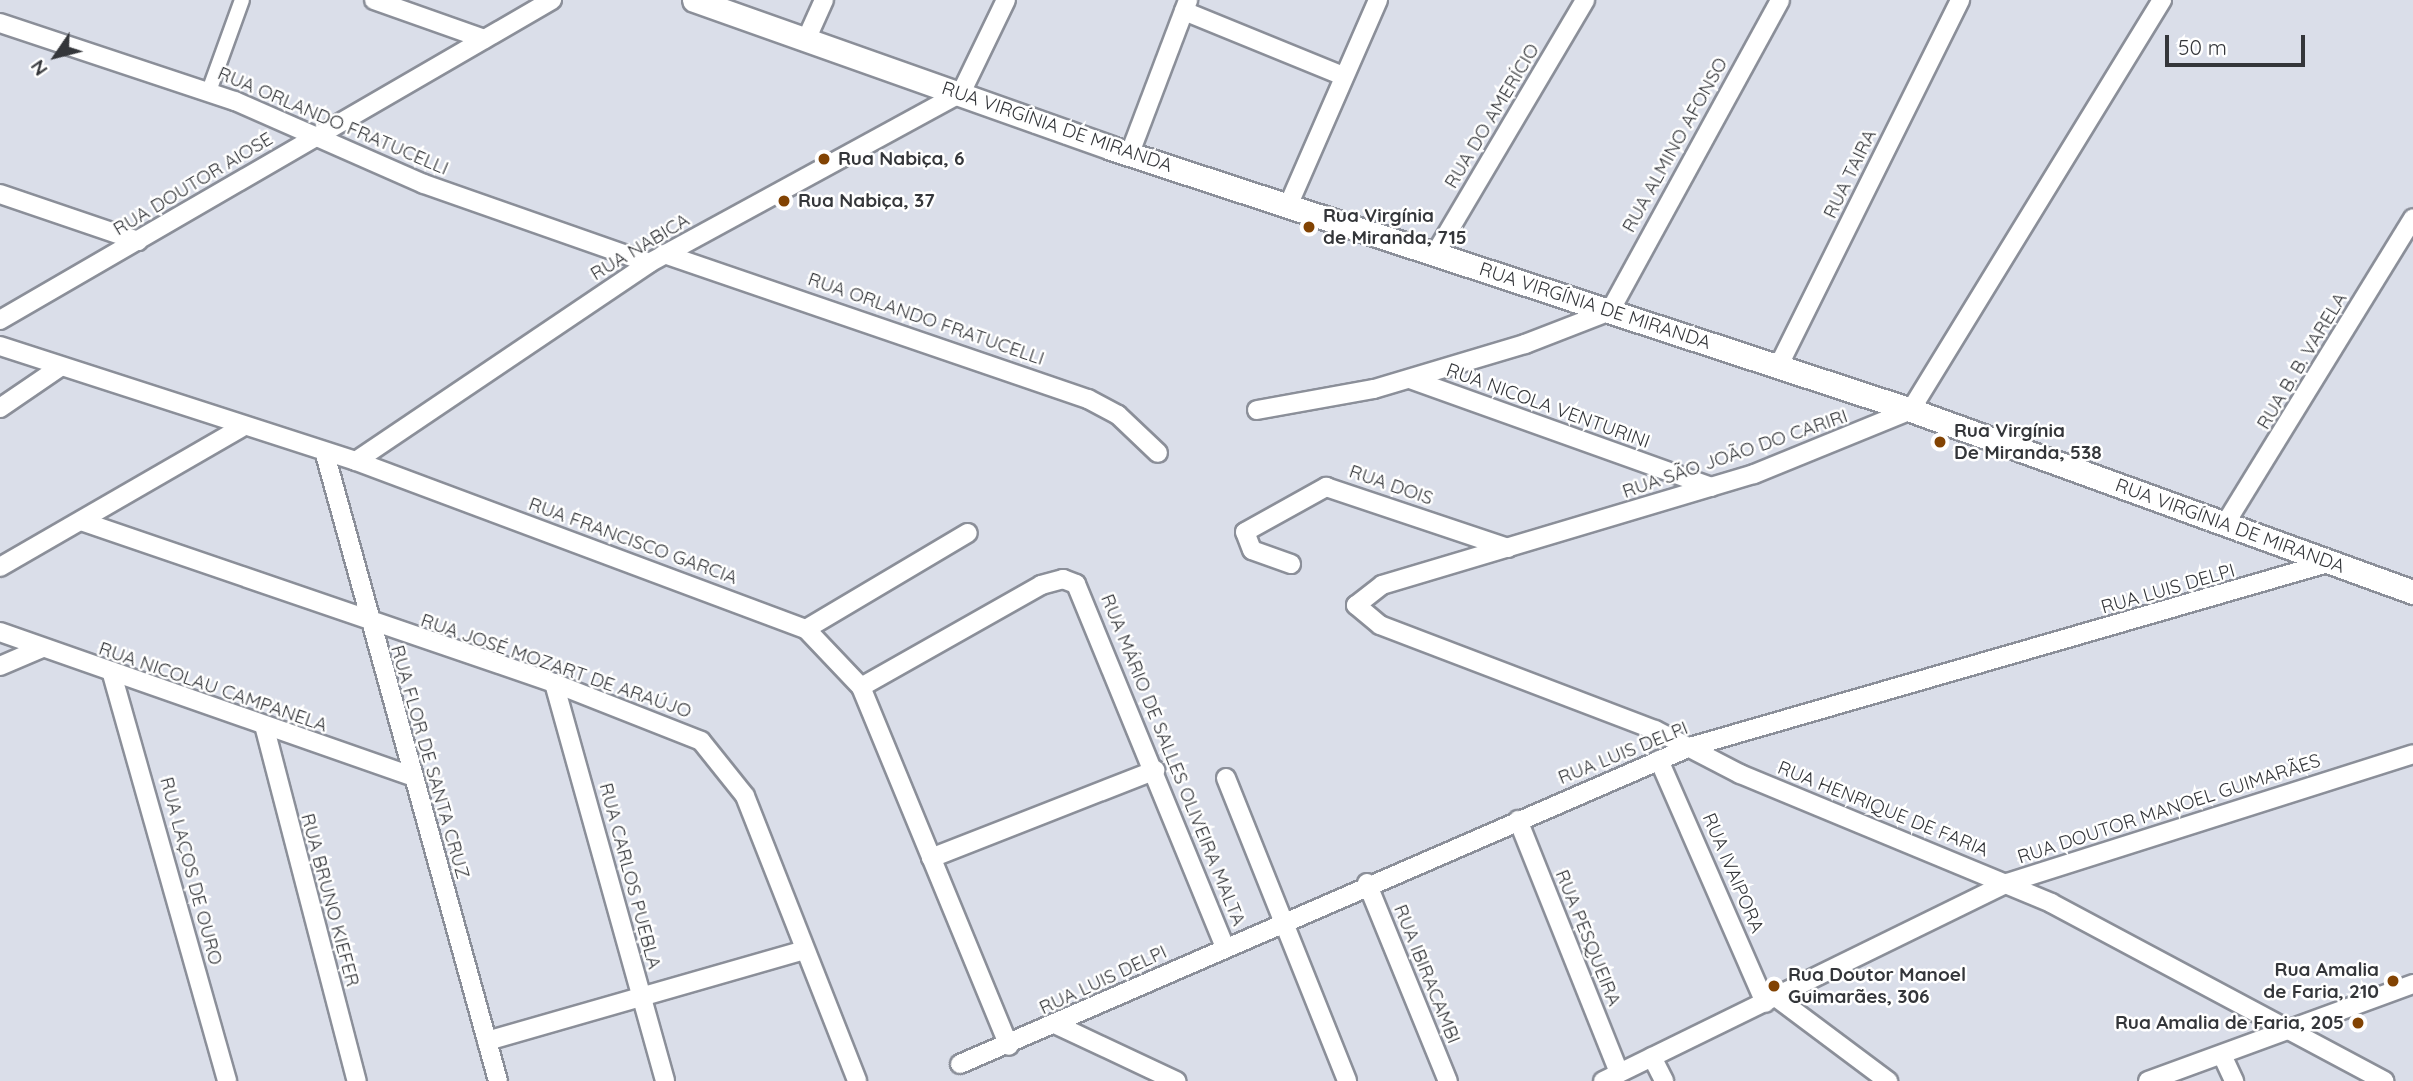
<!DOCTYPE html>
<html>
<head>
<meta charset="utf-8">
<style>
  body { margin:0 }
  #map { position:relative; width:2413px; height:1081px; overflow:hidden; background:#dadee9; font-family:Quicksand,sans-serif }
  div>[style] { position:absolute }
  .roads { filter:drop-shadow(2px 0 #8b8f99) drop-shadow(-2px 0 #8b8f99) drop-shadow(0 2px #8b8f99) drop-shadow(0 -2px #8b8f99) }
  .pedestrian>* { height:14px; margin:-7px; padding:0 7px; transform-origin:7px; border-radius:7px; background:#fff }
  .minor>* { height:18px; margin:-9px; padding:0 9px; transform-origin:9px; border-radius:9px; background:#fff }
  .tertiary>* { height:23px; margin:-11.5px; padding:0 11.5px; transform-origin:11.5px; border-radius:11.5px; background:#fff }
  .dots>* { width:19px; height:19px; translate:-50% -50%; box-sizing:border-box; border:4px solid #fff; border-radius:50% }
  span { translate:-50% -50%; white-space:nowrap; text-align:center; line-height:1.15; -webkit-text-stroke:5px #fff; paint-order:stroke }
  .street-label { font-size:19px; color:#34363a }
  .poi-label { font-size:19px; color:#34363a; font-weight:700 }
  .left { translate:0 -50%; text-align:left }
  .right { translate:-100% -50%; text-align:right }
  .north { position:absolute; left:21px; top:21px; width:70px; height:70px; -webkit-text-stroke:5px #fff; paint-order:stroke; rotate:235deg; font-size:19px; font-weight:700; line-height:28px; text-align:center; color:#34363a }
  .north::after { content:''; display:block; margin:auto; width:24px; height:32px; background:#34363a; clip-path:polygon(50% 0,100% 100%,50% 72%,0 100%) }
  .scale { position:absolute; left:2165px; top:35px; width:140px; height:32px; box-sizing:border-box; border:4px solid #34363a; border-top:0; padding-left:9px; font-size:21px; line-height:24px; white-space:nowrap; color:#34363a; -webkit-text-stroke:5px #fff; paint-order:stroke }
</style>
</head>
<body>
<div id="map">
  <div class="roads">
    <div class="pedestrian">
      <i style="left:209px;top:91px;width:97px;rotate:-70.1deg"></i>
    </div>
    <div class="minor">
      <i style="left:374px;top:0;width:117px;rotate:19.5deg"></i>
      <i style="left:2162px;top:0;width:481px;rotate:121.5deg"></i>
      <i style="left:1911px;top:410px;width:170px;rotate:157.8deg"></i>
      <i style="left:1754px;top:474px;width:388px;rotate:163.4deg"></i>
      <i style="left:1382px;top:585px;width:33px;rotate:142deg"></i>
      <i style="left:1356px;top:605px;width:31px;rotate:40deg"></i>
      <i style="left:1380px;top:625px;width:294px;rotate:20.9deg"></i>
      <i style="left:1655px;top:730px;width:96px;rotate:27.4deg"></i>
      <i style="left:1740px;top:774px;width:337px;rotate:22.5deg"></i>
      <i style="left:2051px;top:903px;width:378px;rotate:28.1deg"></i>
      <i style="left:1184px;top:11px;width:172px;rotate:22.2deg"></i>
      <i style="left:0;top:23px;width:248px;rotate:18.4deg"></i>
      <i style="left:235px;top:101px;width:206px;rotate:23.7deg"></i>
      <i style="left:424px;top:184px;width:238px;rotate:19.3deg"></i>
      <i style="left:806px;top:40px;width:44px;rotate:-65.8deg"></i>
      <i style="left:1130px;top:153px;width:164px;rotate:-69.2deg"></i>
      <i style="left:0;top:194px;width:146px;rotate:18.8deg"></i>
      <i style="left:1288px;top:206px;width:225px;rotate:-66.4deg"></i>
      <i style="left:664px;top:254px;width:448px;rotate:18.9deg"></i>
      <i style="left:1088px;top:399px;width:34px;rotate:28deg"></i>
      <i style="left:1118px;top:415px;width:55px;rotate:43.5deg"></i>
      <i style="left:1435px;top:254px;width:295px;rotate:-59.4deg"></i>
      <i style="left:0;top:320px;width:638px;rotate:-30.1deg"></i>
      <i style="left:0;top:346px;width:374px;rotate:17.9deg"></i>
      <i style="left:356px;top:461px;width:480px;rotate:20.5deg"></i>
      <i style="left:806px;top:629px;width:80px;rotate:46.5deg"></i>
      <i style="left:861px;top:687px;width:388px;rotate:67.6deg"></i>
      <i style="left:1778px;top:367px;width:410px;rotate:-63.6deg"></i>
      <i style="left:1410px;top:379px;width:320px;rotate:19.7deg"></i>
      <i style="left:0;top:408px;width:73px;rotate:-34.3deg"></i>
      <i style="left:1257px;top:410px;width:119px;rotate:-10.2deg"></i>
      <i style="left:1374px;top:389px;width:158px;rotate:-16.6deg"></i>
      <i style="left:1525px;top:344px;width:91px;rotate:-21.2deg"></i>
      <i style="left:1610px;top:311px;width:354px;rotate:-61.3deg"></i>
      <i style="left:325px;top:454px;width:650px;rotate:74.57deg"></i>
      <i style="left:356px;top:461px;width:354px;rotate:-34deg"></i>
      <i style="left:649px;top:263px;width:355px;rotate:-28.6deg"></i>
      <i style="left:961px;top:93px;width:103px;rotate:-64.2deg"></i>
      <i style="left:81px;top:521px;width:500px;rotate:18.9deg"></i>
      <i style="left:554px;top:683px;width:158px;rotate:21.5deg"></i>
      <i style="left:701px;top:741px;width:70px;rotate:51.3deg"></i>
      <i style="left:745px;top:796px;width:306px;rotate:68.5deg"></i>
      <i style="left:2225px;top:524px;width:359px;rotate:-58.4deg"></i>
      <i style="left:1291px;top:564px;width:41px;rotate:-160.3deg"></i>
      <i style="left:1252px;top:550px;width:19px;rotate:-111deg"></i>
      <i style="left:1245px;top:532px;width:93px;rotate:-29.1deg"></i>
      <i style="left:1326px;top:487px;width:192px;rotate:18.5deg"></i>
      <i style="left:0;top:567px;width:278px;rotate:-30deg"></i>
      <i style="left:806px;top:629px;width:188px;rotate:-30.7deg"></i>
      <i style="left:0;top:632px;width:438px;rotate:19.3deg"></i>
      <i style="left:0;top:666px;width:46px;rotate:-23.2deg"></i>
      <i style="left:112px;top:674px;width:423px;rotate:74.2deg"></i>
      <i style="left:554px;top:683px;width:413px;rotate:74.4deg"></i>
      <i style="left:861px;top:687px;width:207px;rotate:-29.5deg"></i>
      <i style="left:1041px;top:585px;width:23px;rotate:-15deg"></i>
      <i style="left:1063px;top:579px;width:14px;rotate:21deg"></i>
      <i style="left:1076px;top:584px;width:392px;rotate:67.7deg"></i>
      <i style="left:265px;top:729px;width:364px;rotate:75.4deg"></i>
      <i style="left:1659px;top:760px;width:265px;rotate:66.4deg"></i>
      <i style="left:1226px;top:778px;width:326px;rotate:68.2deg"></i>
      <i style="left:1518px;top:820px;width:272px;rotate:68.2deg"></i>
      <i style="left:931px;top:858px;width:241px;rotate:-21.4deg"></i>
      <i style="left:1367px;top:883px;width:214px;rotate:67.8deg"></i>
      <i style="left:1777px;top:998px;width:139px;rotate:36.8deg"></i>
      <i style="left:1057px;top:1025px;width:132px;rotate:25.2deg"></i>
      <i style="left:487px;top:1041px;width:330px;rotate:-16deg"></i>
      <i style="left:2222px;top:1055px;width:29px;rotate:65deg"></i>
      <i style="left:1652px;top:1057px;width:27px;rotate:63deg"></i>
      <i style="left:960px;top:1064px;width:796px;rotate:-23.47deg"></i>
      <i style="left:1690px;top:747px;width:667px;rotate:-16.1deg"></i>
      <i style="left:1603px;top:1081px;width:450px;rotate:-26.1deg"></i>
      <i style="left:2007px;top:883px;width:426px;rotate:-17.6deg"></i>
      <i style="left:2148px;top:1081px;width:282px;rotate:-20.1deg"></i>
    </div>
    <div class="tertiary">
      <i style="left:694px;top:0;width:442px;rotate:19.5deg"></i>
      <i style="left:1111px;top:148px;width:842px;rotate:18.13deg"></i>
      <i style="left:1911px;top:410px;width:534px;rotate:19.93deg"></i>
    </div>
  </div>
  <div class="dots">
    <i style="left:824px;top:159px;background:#824303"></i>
    <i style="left:784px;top:201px;background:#824303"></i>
    <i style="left:1309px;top:227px;background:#824303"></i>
    <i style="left:1940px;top:442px;background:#824303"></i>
    <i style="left:2393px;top:981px;background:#824303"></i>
    <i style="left:1774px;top:986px;background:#824303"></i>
    <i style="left:2358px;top:1023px;background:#824303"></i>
  </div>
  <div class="street-label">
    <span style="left:1492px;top:116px;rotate:-59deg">RUA DO AMERÍCIO</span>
    <span style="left:333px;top:121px;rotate:23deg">RUA ORLANDO FRATUCELLI</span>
    <span style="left:1057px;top:127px;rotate:19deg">RUA VIRGÍNIA DE MIRANDA</span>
    <span style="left:1675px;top:145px;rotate:-61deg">RUA ALMINO AFONSO</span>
    <span style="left:1850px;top:174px;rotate:-64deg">RUA TAIRA</span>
    <span style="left:193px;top:184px;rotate:-31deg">RUA DOUTOR AIOSE</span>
    <span style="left:640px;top:247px;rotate:-31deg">RUA NABICA</span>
    <span style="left:1595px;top:306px;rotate:18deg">RUA VIRGÍNIA DE MIRANDA</span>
    <span style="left:926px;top:319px;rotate:19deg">RUA ORLANDO FRATUCELLI</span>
    <span style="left:2302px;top:361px;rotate:-59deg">RUA B. B. VARELA</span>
    <span style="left:1548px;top:406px;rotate:20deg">RUA NICOLA VENTURINI</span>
    <span style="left:1735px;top:454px;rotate:-19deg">RUA SÃO JOÃO DO CARIRI</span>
    <span style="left:1391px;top:485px;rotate:19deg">RUA DOIS</span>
    <span style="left:2230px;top:526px;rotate:20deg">RUA VIRGÍNIA DE MIRANDA</span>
    <span style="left:633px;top:541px;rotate:20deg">RUA FRANCISCO GARCIA</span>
    <span style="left:2168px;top:589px;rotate:-16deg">RUA LUIS DELPI</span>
    <span style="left:556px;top:666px;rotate:19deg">RUA JOSÉ MOZART DE ARAÚJO</span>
    <span style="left:213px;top:687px;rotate:19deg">RUA NICOLAU CAMPANELA</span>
    <span style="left:1623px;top:753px;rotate:-22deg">RUA LUIS DELPI</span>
    <span style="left:1173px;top:760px;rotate:68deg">RUA MÁRIO DE SALLES OLIVEIRA MALTA</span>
    <span style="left:430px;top:762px;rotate:74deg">RUA FLOR DE SANTA CRUZ</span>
    <span style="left:1883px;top:809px;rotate:22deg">RUA HENRIQUE DE FARIA</span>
    <span style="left:2169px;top:809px;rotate:-18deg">RUA DOUTOR MANOEL GUIMARÃES</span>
    <span style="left:191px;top:871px;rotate:75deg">RUA LAÇOS DE OURO</span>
    <span style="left:1733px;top:873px;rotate:67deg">RUA IVAIPORA</span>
    <span style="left:630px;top:876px;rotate:75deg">RUA CARLOS PUEBLA</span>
    <span style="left:330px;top:900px;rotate:75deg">RUA BRUNO KIEFER</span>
    <span style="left:1588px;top:938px;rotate:68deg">RUA PESQUEIRA</span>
    <span style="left:1427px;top:974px;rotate:68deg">RUA IBIRACAMBI</span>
    <span style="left:1103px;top:980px;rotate:-25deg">RUA LUIS DELPI</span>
  </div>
  <div class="poi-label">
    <span class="left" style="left:838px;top:159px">Rua Nabiça, 6</span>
    <span class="left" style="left:798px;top:201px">Rua Nabiça, 37</span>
    <span class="left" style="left:1323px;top:227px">Rua Virgínia<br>de Miranda, 715</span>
    <span class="left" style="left:1954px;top:442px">Rua Virgínia<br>De Miranda, 538</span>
    <span class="right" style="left:2379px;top:981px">Rua Amalia<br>de Faria, 210</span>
    <span class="left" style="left:1788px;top:986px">Rua Doutor Manoel<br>Guimarães, 306</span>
    <span class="right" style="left:2344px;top:1023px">Rua Amalia de Faria, 205</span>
  </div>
  <div class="north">N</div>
  <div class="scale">50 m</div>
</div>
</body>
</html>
